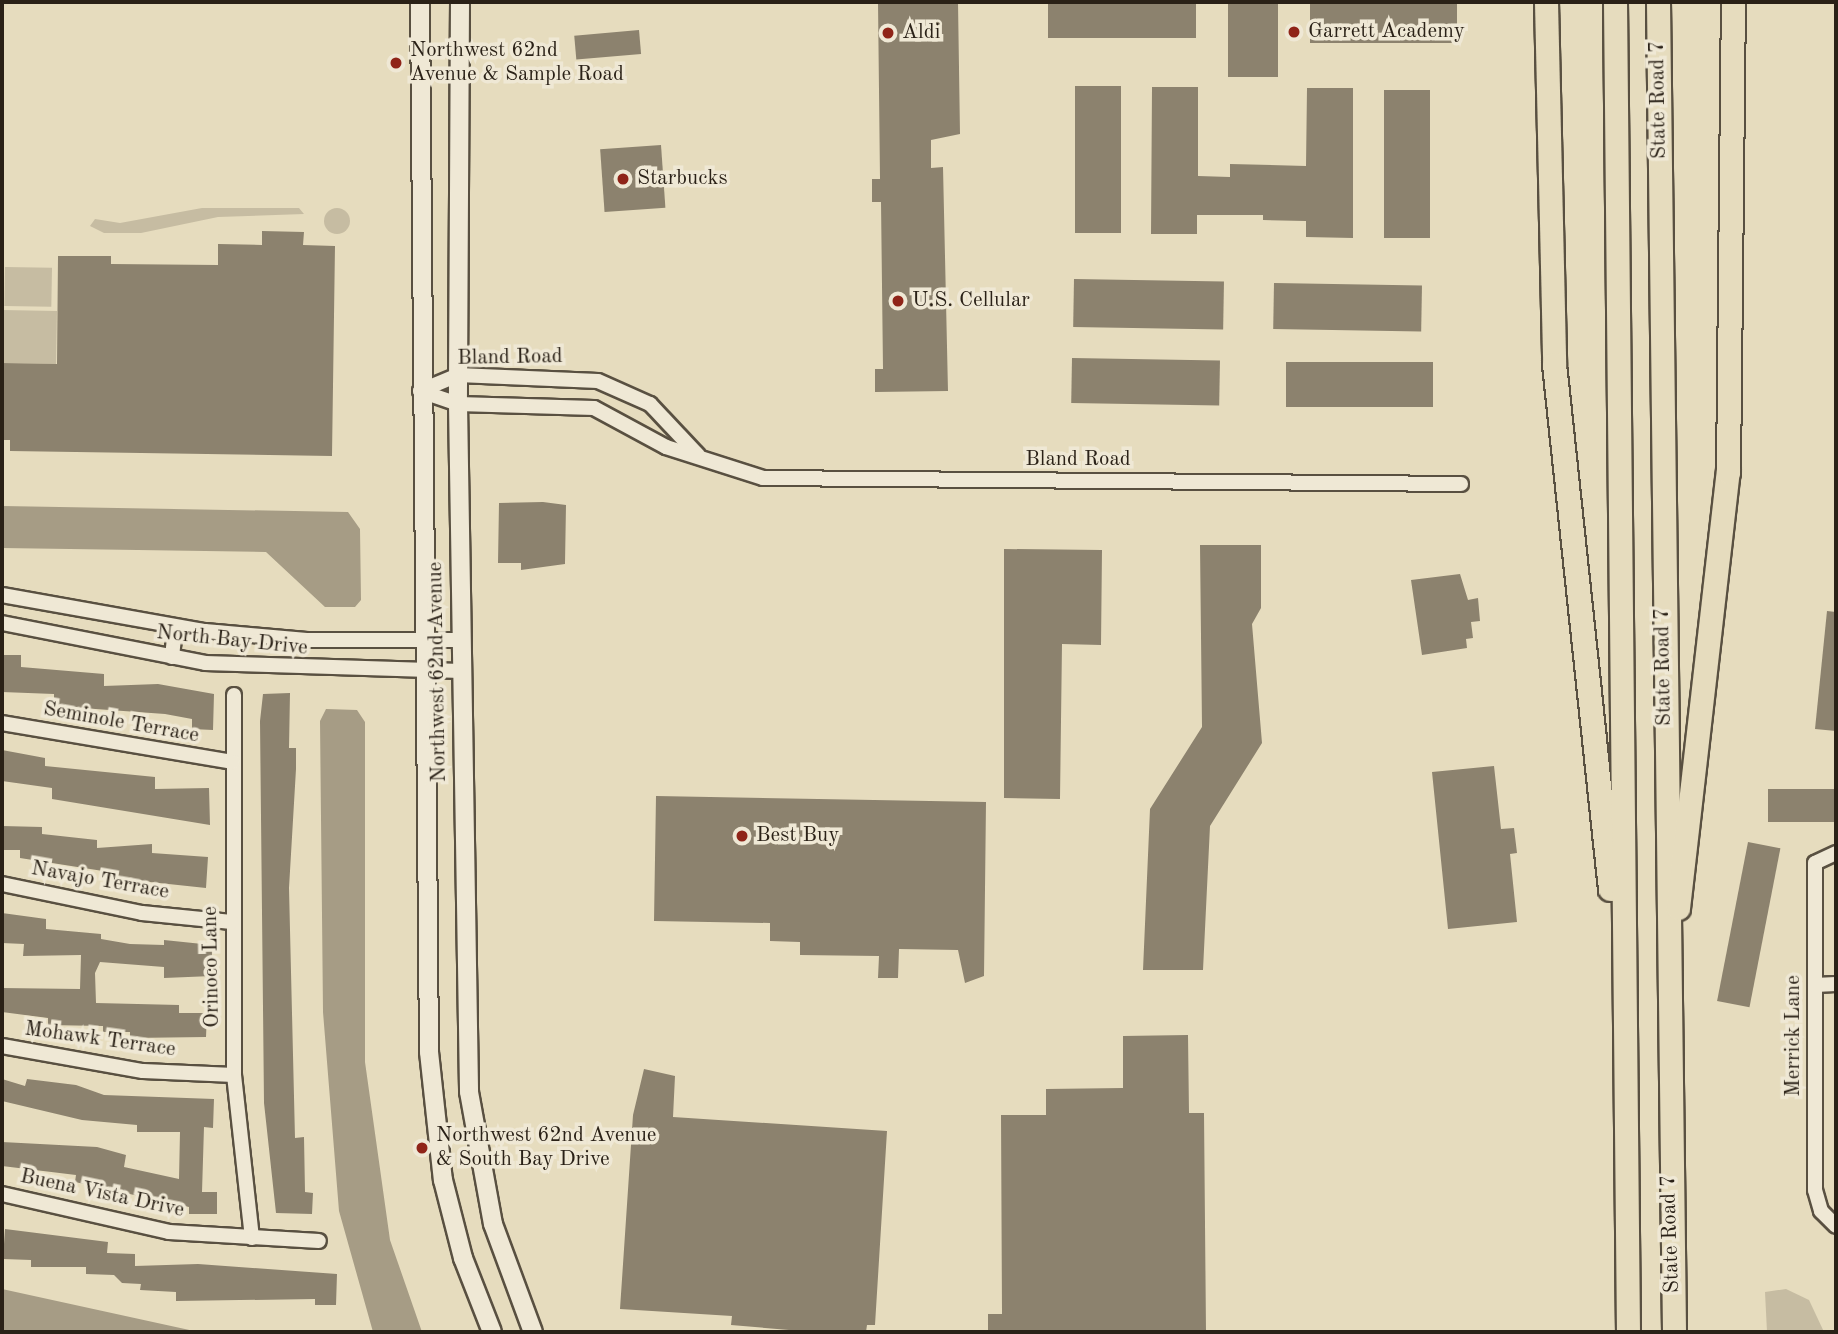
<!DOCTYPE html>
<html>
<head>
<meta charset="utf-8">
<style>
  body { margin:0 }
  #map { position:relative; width:1838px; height:1334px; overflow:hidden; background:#e6dcbe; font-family:"Old Standard TT",serif }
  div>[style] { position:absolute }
  .green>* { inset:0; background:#c6bca2; transform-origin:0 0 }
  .round { border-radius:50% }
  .water>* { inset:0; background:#a69c85 }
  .building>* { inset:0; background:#8c826e; transform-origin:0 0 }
  .roads { filter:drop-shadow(2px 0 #595041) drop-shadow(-2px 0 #595041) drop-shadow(0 2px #595041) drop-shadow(0 -2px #595041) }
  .minor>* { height:14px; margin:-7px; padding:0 7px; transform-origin:7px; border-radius:7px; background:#efe8d5 }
  .tertiary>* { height:18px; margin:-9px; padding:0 9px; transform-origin:9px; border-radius:9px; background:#efe8d5 }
  .primary>* { height:23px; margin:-11.5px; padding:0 11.5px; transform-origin:11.5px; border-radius:11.5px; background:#e6dcbe }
  .dots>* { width:19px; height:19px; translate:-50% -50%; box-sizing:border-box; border:4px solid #efe8d5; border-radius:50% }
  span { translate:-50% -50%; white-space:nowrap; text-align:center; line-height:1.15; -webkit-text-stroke:7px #efe8d5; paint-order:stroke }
  .poi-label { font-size:21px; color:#2a2117 }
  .left { translate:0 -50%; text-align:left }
  .street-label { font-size:21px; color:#2a2117 }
  .frame { position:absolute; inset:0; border:4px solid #2a2117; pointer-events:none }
</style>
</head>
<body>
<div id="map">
  <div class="green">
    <i class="round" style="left:324px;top:208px;width:26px;height:26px"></i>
    <i style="clip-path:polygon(202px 208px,299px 208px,304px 214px,218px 217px,141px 233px,104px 233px,90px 226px,95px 219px,120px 223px)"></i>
    <i style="left:5px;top:267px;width:47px;height:39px;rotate:1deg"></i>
    <i style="left:2px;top:310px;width:55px;height:53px;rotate:1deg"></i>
    <i style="clip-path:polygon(1786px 1289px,1809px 1300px,1824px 1332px,1767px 1332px,1765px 1292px)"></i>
  </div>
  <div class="water">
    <i style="clip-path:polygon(2px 506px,348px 512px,360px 529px,361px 600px,355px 607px,325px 607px,266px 552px,2px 548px)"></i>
    <i style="clip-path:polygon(326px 709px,357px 710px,365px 722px,365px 1062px,390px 1240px,422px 1332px,2px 1332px,2px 1289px,194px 1331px,373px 1332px,339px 1211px,323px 1012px,320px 721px)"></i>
  </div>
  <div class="building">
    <i style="clip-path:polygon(958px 2px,960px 134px,931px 140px,931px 168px,943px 167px,948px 391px,875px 392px,875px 369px,883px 369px,881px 202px,872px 202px,872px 179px,880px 179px,878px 3px)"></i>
    <i style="left:1048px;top:2px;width:148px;height:36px"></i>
    <i style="left:1228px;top:2px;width:50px;height:75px"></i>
    <i style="left:1310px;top:2px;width:147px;height:41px"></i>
    <i style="left:639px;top:30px;width:24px;height:65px;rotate:85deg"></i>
    <i style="left:1075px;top:86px;width:46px;height:147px"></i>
    <i style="clip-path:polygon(1152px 87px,1198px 87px,1198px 176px,1230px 177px,1230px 164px,1306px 166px,1307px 88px,1353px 88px,1353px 238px,1306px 237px,1306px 221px,1263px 220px,1263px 215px,1197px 215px,1197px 234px,1151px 234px)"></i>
    <i style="left:1384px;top:90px;width:46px;height:148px"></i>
    <i style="left:661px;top:145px;width:63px;height:61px;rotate:86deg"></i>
    <i style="clip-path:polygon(262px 231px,304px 232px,303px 245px,335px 246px,332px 456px,10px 451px,10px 440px,2px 440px,2px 363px,57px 364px,58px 256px,111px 256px,111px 264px,218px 265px,218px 244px,262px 245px)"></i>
    <i style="left:1074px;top:279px;width:150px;height:48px;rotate:1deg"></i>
    <i style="left:1274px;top:283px;width:148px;height:46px;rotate:1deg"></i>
    <i style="left:1072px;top:358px;width:148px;height:45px;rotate:1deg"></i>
    <i style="left:1286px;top:362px;width:147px;height:45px"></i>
    <i style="clip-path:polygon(543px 502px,566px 505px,565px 564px,521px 570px,521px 563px,498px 563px,499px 503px)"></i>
    <i style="clip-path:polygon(1200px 545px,1261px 545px,1261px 608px,1252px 624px,1262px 743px,1210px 826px,1203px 970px,1143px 970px,1150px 809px,1202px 727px)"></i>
    <i style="clip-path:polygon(1004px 549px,1102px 550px,1101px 645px,1062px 644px,1060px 799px,1004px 798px)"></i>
    <i style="clip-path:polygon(1460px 574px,1468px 600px,1478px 598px,1480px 621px,1471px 622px,1473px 638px,1466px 639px,1467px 648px,1422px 655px,1411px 580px)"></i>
    <i style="clip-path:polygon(1827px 611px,1836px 612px,1836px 731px,1815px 729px)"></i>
    <i style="clip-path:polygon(2px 655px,21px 655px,21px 667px,104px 674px,104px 686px,158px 684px,214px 694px,213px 730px,192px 729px,192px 719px,165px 714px,54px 706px,54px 694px,2px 692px)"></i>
    <i style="clip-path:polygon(290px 693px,289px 748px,296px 748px,296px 769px,289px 888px,295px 1138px,304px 1137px,305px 1192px,313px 1193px,312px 1214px,276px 1213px,264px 1103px,260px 721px,263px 694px)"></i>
    <i style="clip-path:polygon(2px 750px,45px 758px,45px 766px,155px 777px,155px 789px,209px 788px,210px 825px,52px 799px,52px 788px,2px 781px)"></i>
    <i style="clip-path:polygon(1494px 766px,1501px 829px,1514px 828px,1517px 853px,1510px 854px,1517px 922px,1448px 929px,1432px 772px)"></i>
    <i style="left:1768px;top:789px;width:68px;height:33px"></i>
    <i style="clip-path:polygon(656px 796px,986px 802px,984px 976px,965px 983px,958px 950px,899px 949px,898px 978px,878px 978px,879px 956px,800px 955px,800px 942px,770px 941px,770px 923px,654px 921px)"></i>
    <i style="clip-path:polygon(2px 826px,42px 827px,42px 834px,97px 840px,97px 848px,152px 844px,152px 853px,208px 857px,206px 888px,103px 877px,103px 871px,20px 858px,20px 850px,2px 850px)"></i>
    <i style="left:1748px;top:842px;width:33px;height:162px;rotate:11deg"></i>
    <i style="clip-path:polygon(2px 913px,46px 919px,46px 929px,101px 934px,101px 939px,130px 944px,164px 945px,164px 940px,212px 945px,212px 976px,164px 978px,164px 967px,100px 962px,95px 973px,96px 1003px,179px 1005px,179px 1013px,207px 1013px,206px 1037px,130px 1038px,130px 1032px,103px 1032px,103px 1026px,48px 1025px,48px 1018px,2px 1012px,2px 988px,80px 989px,81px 955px,23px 956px,24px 944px,2px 943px)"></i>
    <i style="clip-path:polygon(1188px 1035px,1189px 1113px,1204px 1113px,1206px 1332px,988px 1332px,988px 1314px,1002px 1314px,1001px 1115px,1046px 1115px,1046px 1089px,1123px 1088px,1123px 1036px)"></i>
    <i style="clip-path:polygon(644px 1069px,675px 1076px,673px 1117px,887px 1131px,875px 1325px,867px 1325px,866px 1332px,813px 1332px,731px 1325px,732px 1316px,620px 1309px,633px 1115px)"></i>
    <i style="clip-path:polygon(2px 1079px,25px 1086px,27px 1079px,76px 1085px,104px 1095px,214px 1099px,213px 1128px,204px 1127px,202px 1192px,217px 1192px,217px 1214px,189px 1214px,189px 1207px,75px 1182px,76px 1175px,2px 1166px,2px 1142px,97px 1147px,126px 1155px,124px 1167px,179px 1179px,180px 1132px,137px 1132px,137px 1125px,82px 1120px,2px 1101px)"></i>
    <i style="clip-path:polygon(5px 1229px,108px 1242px,107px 1253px,135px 1254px,135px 1266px,198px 1264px,337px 1274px,336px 1305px,315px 1305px,315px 1299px,176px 1301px,176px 1292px,140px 1290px,141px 1284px,122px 1283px,114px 1275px,86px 1274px,86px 1267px,31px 1267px,31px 1260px,3px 1259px)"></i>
  </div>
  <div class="roads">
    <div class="minor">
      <i style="left:420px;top:391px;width:40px;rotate:18.9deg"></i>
      <i style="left:458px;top:404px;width:136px;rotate:1.7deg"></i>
      <i style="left:594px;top:408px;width:82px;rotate:28.4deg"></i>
      <i style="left:666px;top:447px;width:102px;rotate:17.7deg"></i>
      <i style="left:763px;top:478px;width:698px;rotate:0.49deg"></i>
      <i style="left:420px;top:391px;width:41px;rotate:-22.8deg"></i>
      <i style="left:458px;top:375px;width:140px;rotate:2.5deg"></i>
      <i style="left:598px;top:381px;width:57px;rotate:23.9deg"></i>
      <i style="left:650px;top:404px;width:70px;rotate:46.7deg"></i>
      <i style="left:2px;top:595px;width:206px;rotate:10.1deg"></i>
      <i style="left:205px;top:631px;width:102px;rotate:5deg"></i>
      <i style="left:307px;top:640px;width:154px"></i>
      <i style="left:2px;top:623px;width:207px;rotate:11.1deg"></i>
      <i style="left:205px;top:663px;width:256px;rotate:1.8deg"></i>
      <i style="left:172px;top:657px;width:30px;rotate:-84deg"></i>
      <i style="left:234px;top:695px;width:380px;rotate:90deg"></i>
      <i style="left:234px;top:1075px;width:164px;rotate:83.7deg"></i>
      <i style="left:2px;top:723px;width:234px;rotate:9.6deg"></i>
      <i style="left:1836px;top:853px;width:23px;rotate:155deg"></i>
      <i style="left:1815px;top:863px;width:327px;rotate:90deg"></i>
      <i style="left:1815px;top:1190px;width:22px;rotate:74deg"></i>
      <i style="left:1821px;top:1211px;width:21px;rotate:45deg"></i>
      <i style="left:2px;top:884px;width:143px;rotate:11.7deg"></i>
      <i style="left:142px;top:913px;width:90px;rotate:5.7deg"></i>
      <i style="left:1815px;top:985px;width:21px;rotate:-3deg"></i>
      <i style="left:2px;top:1046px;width:143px;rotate:10.1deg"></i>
      <i style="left:143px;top:1071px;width:91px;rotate:2.5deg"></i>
      <i style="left:2px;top:1194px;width:171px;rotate:12.8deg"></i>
      <i style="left:169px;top:1232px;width:150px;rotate:3.4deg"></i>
    </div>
    <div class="tertiary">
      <i style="left:420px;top:2px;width:1050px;rotate:89.51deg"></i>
      <i style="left:429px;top:1052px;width:129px;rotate:83.8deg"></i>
      <i style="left:443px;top:1180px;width:81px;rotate:75.6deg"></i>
      <i style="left:463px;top:1258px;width:79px;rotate:68.6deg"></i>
      <i style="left:460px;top:2px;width:402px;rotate:90.3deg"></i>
      <i style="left:458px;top:404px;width:688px;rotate:89.08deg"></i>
      <i style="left:469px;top:1092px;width:134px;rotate:79.7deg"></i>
      <i style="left:493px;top:1224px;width:115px;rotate:69.7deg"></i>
    </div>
    <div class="primary">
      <i style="left:1546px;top:2px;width:362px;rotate:88.7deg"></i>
      <i style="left:1554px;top:364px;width:528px;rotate:83.91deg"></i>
      <i style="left:1615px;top:2px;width:1330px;rotate:89.44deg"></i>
      <i style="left:1658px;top:2px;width:1330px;rotate:89.31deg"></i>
      <i style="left:1678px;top:908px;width:439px;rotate:-83.5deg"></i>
      <i style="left:1728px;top:472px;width:470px;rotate:-89.4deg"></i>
    </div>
  </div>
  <div class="dots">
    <i style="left:1294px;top:32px;background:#8f2418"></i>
    <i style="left:888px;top:33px;background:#8f2418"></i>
    <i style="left:396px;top:63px;background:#8f2418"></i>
    <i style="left:623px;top:179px;background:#8f2418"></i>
    <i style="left:898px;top:301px;background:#8f2418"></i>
    <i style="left:742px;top:836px;background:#8f2418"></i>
    <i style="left:422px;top:1148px;background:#8f2418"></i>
  </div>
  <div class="poi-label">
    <span class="left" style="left:1308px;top:32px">Garrett Academy</span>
    <span class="left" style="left:902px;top:33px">Aldi</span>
    <span class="left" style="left:410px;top:63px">Northwest 62nd<br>Avenue &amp; Sample Road</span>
    <span class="left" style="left:637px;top:179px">Starbucks</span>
    <span class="left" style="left:912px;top:301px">U.S. Cellular</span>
    <span class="left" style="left:756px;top:836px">Best Buy</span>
    <span class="left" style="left:436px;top:1148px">Northwest 62nd Avenue<br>&amp; South Bay Drive</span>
  </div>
  <div class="street-label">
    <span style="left:1659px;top:100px;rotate:-91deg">State Road 7</span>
    <span style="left:510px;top:358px;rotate:-1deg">Bland Road</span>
    <span style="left:1078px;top:460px">Bland Road</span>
    <span style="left:232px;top:641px;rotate:6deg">North Bay Drive</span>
    <span style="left:1664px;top:667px;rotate:-91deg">State Road 7</span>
    <span style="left:438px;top:672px;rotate:-91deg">Northwest 62nd Avenue</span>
    <span style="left:121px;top:723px;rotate:10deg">Seminole Terrace</span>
    <span style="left:100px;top:881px;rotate:10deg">Navajo Terrace</span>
    <span style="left:212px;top:967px;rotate:-91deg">Orinoco Lane</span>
    <span style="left:1794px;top:1036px;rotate:-90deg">Merrick Lane</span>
    <span style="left:100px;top:1040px;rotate:8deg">Mohawk Terrace</span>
    <span style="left:102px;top:1194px;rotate:12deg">Buena Vista Drive</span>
    <span style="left:1671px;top:1234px;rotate:-92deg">State Road 7</span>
  </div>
  <div class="frame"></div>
</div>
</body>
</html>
